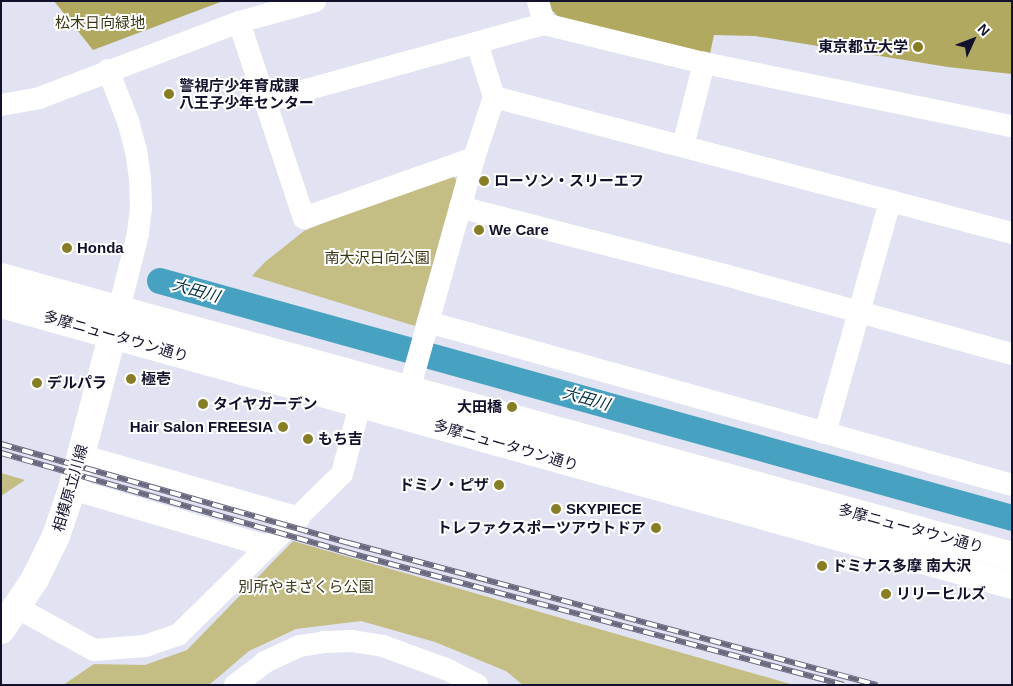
<!DOCTYPE html>
<html>
<head>
<meta charset="utf-8">
<style>
  body { margin:0 }
  #map { position:relative; width:1013px; height:686px; overflow:hidden; background:#e1e2f2; font-family:Arial,"Noto Sans JP",sans-serif }
  div>[style] { position:absolute }
  .green>* { inset:0; background:#c4be84 }
  .forest>* { inset:0; background:#b1a95f }
  .river>* { height:26px; margin:-13px; padding:0 13px; transform-origin:13px; border-radius:13px; background:#47a1c0 }
  .minor>* { height:22px; margin:-11px; padding:0 11px; transform-origin:11px; border-radius:11px; background:#fff }
  .major>* { height:28px; margin:-14px; padding:0 14px; transform-origin:14px; border-radius:14px; background:#fff }
  .rail>* { height:5.5px; margin-top:-2.75px; transform-origin:0; background:repeating-linear-gradient(90deg,#fff 0 11px,#68687e 0 22px); box-sizing:border-box; border-block:1px solid #68687e }
  .dots>* { width:14px; height:14px; translate:-50% -50%; box-sizing:border-box; border:2px solid #fff; border-radius:50% }
  span { translate:-50% -50%; white-space:nowrap; text-align:center; line-height:1.15; -webkit-text-stroke:4px #fff; paint-order:stroke }
  .park-label { font-size:15px; color:#3a3615 }
  .poi-label { font-size:15px; color:#13122d; font-weight:700 }
  .right { translate:-100% -50%; text-align:right }
  .left { translate:0 -50%; text-align:left }
  .street-label { font-size:15px; color:#13122d }
  .water-label { font-size:16px; color:#022e3b; font-style:italic }
  .frame { position:absolute; inset:0; border:2px solid #13122d; pointer-events:none }
  .north { position:absolute; left:948px; top:15px; width:50px; height:50px; -webkit-text-stroke:4px #fff; paint-order:stroke; rotate:47deg; font-size:14px; font-weight:700; line-height:20px; text-align:center; color:#13122d }
  .north::after { content:''; display:block; margin:auto; width:18px; height:22px; background:#13122d; clip-path:polygon(50% 0,100% 100%,50% 72%,0 100%) }
</style>
</head>
<body>
<div id="map">
  <div class="green">
    <i style="clip-path:polygon(448px 172px,457px 180px,415px 326px,252px 276px,265px 262px,304px 231px)"></i>
    <i style="clip-path:polygon(1px 473px,25px 480px,1px 496px)"></i>
    <i style="clip-path:polygon(293px 541px,794px 685px,523px 685px,506px 671px,435px 642px,361px 621px,296px 629px,249px 651px,209px 685px,63px 685px,94px 664px,145px 665px,187px 650px)"></i>
  </div>
  <div class="forest">
    <i style="clip-path:polygon(54px 1px,223px 1px,93px 50px)"></i>
    <i style="clip-path:polygon(548px 1px,1012px 1px,1012px 74px,948px 67px,755px 36px,714px 35px,709px 58px,561px 20px,549px 7px)"></i>
  </div>
  <div class="river">
    <i style="left:160px;top:281px;width:884px;rotate:15.54deg"></i>
  </div>
  <div class="minor">
    <i style="left:538px;top:1px;width:24px;rotate:75deg"></i>
    <i style="left:239px;top:22px;width:206px;rotate:71.7deg"></i>
    <i style="left:304px;top:218px;width:180px;rotate:-19.4deg"></i>
    <i style="left:108px;top:70px;width:55px;rotate:68.6deg"></i>
    <i style="left:128px;top:121px;width:30px;rotate:75deg"></i>
    <i style="left:136px;top:150px;width:30px;rotate:82deg"></i>
    <i style="left:140px;top:180px;width:28px;rotate:88deg"></i>
    <i style="left:141px;top:208px;width:26px;rotate:97deg"></i>
    <i style="left:138px;top:234px;width:77px;rotate:104.2deg"></i>
    <i style="left:494px;top:97px;width:536px;rotate:14.71deg"></i>
    <i style="left:266px;top:101px;width:288px;rotate:-15.5deg"></i>
    <i style="left:544px;top:24px;width:165px;rotate:13.7deg"></i>
    <i style="left:704px;top:63px;width:314px;rotate:11.6deg"></i>
    <i style="left:1px;top:105px;width:39px;rotate:-10deg"></i>
    <i style="left:39px;top:98px;width:214px;rotate:-20.8deg"></i>
    <i style="left:239px;top:22px;width:79px;rotate:-15.4deg"></i>
    <i style="left:683px;top:146px;width:86px;rotate:-75.8deg"></i>
    <i style="left:460px;top:207px;width:274px;rotate:14.4deg"></i>
    <i style="left:725px;top:275px;width:298px;rotate:15.4deg"></i>
    <i style="left:428px;top:322px;width:606px;rotate:15.59deg"></i>
    <i style="left:405px;top:405px;width:256px;rotate:-74.4deg"></i>
    <i style="left:474px;top:158px;width:64px;rotate:-71.8deg"></i>
    <i style="left:494px;top:97px;width:57px;rotate:-107.5deg"></i>
    <i style="left:825px;top:433px;width:241px;rotate:-74.3deg"></i>
    <i style="left:80px;top:455px;width:228px;rotate:16deg"></i>
    <i style="left:72px;top:489px;width:205px;rotate:16.4deg"></i>
    <i style="left:18px;top:608px;width:87px;rotate:28.9deg"></i>
    <i style="left:94px;top:650px;width:51px;rotate:-4.5deg"></i>
    <i style="left:145px;top:646px;width:36px;rotate:-19deg"></i>
    <i style="left:179px;top:634px;width:228px;rotate:-44.5deg"></i>
    <i style="left:342px;top:474px;width:71px;rotate:-75.4deg"></i>
    <i style="left:235px;top:685px;width:38px;rotate:-37deg"></i>
    <i style="left:265px;top:662px;width:38px;rotate:-25deg"></i>
    <i style="left:300px;top:646px;width:24px;rotate:-9deg"></i>
    <i style="left:324px;top:642px;width:28px;rotate:-2deg"></i>
    <i style="left:352px;top:641px;width:31px;rotate:9deg"></i>
    <i style="left:383px;top:646px;width:20px;rotate:20deg"></i>
    <i style="left:402px;top:653px;width:47px;rotate:20deg"></i>
    <i style="left:446px;top:669px;width:35px;rotate:27deg"></i>
  </div>
  <div class="major">
    <i style="left:1px;top:277px;width:1049px;rotate:15.43deg"></i>
    <i style="left:1px;top:304px;width:1049px;rotate:15.53deg"></i>
    <i style="left:1px;top:630px;width:61px;rotate:-56.3deg"></i>
    <i style="left:35px;top:579px;width:48px;rotate:-64deg"></i>
    <i style="left:56px;top:536px;width:50px;rotate:-71.2deg"></i>
    <i style="left:72px;top:489px;width:178px;rotate:-75.3deg"></i>
  </div>
  <div class="rail">
    <i style="left:1px;top:444px;width:362px;rotate:15.9deg"></i>
    <i style="left:349px;top:543px;width:547px;rotate:15.05deg"></i>
    <i style="left:1px;top:453px;width:359px;rotate:16deg"></i>
    <i style="left:346px;top:552px;width:515px;rotate:14.95deg"></i>
  </div>
  <div class="dots">
    <i style="left:918px;top:47px;background:#877d24"></i>
    <i style="left:169px;top:94px;background:#877d24"></i>
    <i style="left:484px;top:181px;background:#877d24"></i>
    <i style="left:479px;top:230px;background:#877d24"></i>
    <i style="left:67px;top:248px;background:#877d24"></i>
    <i style="left:131px;top:379px;background:#877d24"></i>
    <i style="left:37px;top:383px;background:#877d24"></i>
    <i style="left:203px;top:404px;background:#877d24"></i>
    <i style="left:512px;top:407px;background:#877d24"></i>
    <i style="left:283px;top:427px;background:#877d24"></i>
    <i style="left:308px;top:439px;background:#877d24"></i>
    <i style="left:499px;top:485px;background:#877d24"></i>
    <i style="left:556px;top:509px;background:#877d24"></i>
    <i style="left:656px;top:528px;background:#877d24"></i>
    <i style="left:822px;top:566px;background:#877d24"></i>
    <i style="left:886px;top:594px;background:#877d24"></i>
  </div>
  <div class="park-label">
    <span style="left:100px;top:23px">松木日向緑地</span>
    <span style="left:377px;top:258px">南大沢日向公園</span>
    <span style="left:306px;top:587px">別所やまざくら公園</span>
  </div>
  <div class="poi-label">
    <span class="right" style="left:908px;top:47px">東京都立大学</span>
    <span class="left" style="left:179px;top:94px">警視庁少年育成課<br>八王子少年センター</span>
    <span class="left" style="left:494px;top:181px">ローソン・スリーエフ</span>
    <span class="left" style="left:489px;top:230px">We Care</span>
    <span class="left" style="left:77px;top:248px">Honda</span>
    <span class="left" style="left:141px;top:379px">極壱</span>
    <span class="left" style="left:47px;top:383px">デルパラ</span>
    <span class="left" style="left:213px;top:404px">タイヤガーデン</span>
    <span class="right" style="left:502px;top:407px">大田橋</span>
    <span class="right" style="left:273px;top:427px">Hair Salon FREESIA</span>
    <span class="left" style="left:318px;top:439px">もち吉</span>
    <span class="right" style="left:489px;top:485px">ドミノ・ピザ</span>
    <span class="left" style="left:566px;top:509px">SKYPIECE</span>
    <span class="right" style="left:646px;top:528px">トレファクスポーツアウトドア</span>
    <span class="left" style="left:832px;top:566px">ドミナス多摩 南大沢</span>
    <span class="left" style="left:896px;top:594px">リリーヒルズ</span>
  </div>
  <div class="street-label">
    <span style="left:116px;top:336px;rotate:16deg">多摩ニュータウン通り</span>
    <span style="left:506px;top:445px;rotate:16deg">多摩ニュータウン通り</span>
    <span style="left:70px;top:488px;rotate:-74deg">相模原立川線</span>
    <span style="left:911px;top:528px;rotate:15deg">多摩ニュータウン通り</span>
  </div>
  <div class="water-label">
    <span style="left:196px;top:291px;rotate:16deg">大田川</span>
    <span style="left:586px;top:399px;rotate:16deg">大田川</span>
  </div>
  <div class="frame"></div>
  <div class="north">N</div>
</div>
</body>
</html>
